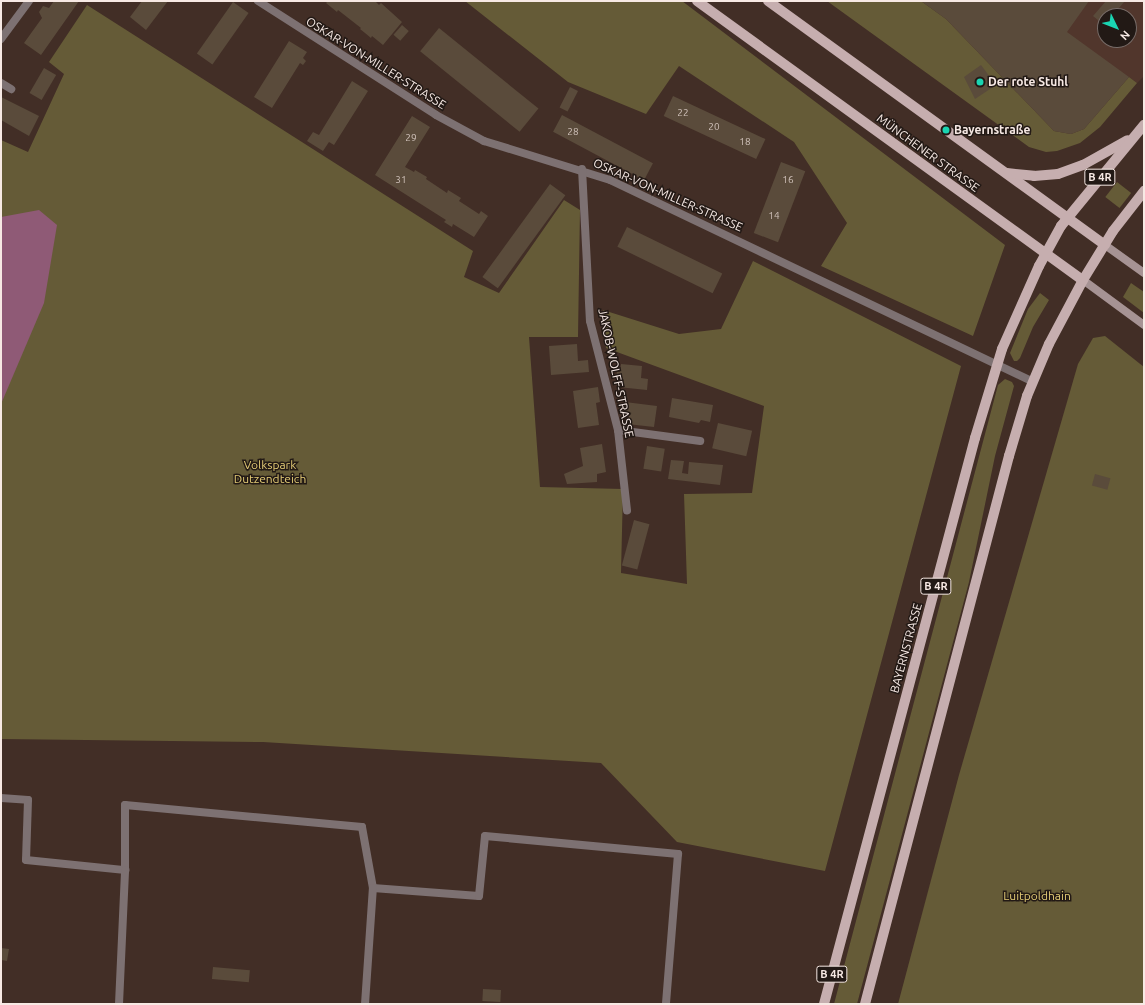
<!DOCTYPE html>
<html>
<head>
<meta charset="utf-8">
<style>
  body { margin:0 }
  #map { position:relative; width:1145px; height:1005px; overflow:hidden; background:#422e26; font-family:Ubuntu,sans-serif }
  div>[style] { position:absolute }
  .built>* { inset:0; background:#51362c }
  .green>* { inset:0; background:#655b37; transform-origin:0 0 }
  .water>* { inset:0; background:#8f5a76 }
  .building>* { inset:0; background:#5a4b3b; transform-origin:0 0 }
  .street>* { height:8px; margin:-4px; padding:0 4px; transform-origin:4px; border-radius:4px; background:#7d7172 }
  .secondary>* { height:8px; margin:-4px; padding:0 4px; transform-origin:4px; border-radius:4px; background:#a69394 }
  .primary>* { height:10px; margin:-5px; padding:0 5px; transform-origin:5px; border-radius:5px; background:#c6aeaf }
  .dots>* { width:11px; height:11px; translate:-50% -50%; box-sizing:border-box; border:2px solid #221915; border-radius:50% }
  span { translate:-50% -50%; white-space:nowrap; text-align:center; line-height:1.15; -webkit-text-stroke:3px #221915; paint-order:stroke }
  .number-label { font-size:10px; color:#d0c2ba }
  .number-label span { -webkit-text-stroke-width:0 }
  .shield-label span { padding:1px 3px; background:#221915; border:1px solid; border-radius:3px; -webkit-text-stroke-width:0 }
  .shield-label { font-size:11px; color:#f7e9e4; font-weight:700 }
  .street-label { font-size:12px; color:#f7e9e4 }
  .poi-label { font-size:12px; color:#f7e9e4; font-weight:700 }
  .left { translate:0 -50%; text-align:left }
  .park-label { font-size:12px; color:#e4cc76 }
  .frame { position:absolute; inset:0; border:2px solid #f7e9e4; pointer-events:none }
  .north { position:absolute; left:1097px; top:8px; width:40px; height:40px; box-sizing:border-box; background:#221915; border:1px solid #776c68; border-radius:50%; rotate:133deg; font-size:11px; font-weight:700; line-height:16px; text-align:center; color:#f7e9e4 }
  .north::after { content:''; display:block; margin:auto; width:14px; height:18px; background:#1ad5b2; clip-path:polygon(50% 0,100% 100%,50% 72%,0 100%) }
</style>
</head>
<body>
<div id="map">
  <div class="built">
    <i style="clip-path:polygon(evenodd,921px 1px,1144px 1px,1144px 76px,1137px 83px,1129px 77px,1084px 129px,1071px 134px,1054px 131px,946px 19px,921px 1px,1105px 16px,1129px 16px,1129px 40px,1105px 40px,1105px 16px)"></i>
  </div>
  <div class="green">
    <i style="clip-path:polygon(465px 1px,682px 1px,1005px 245px,973px 336px,821px 266px,847px 223px,794px 142px,679px 66px,646px 114px,568px 82px)"></i>
    <i style="clip-path:polygon(827px 1px,921px 1px,946px 19px,1054px 131px,1071px 134px,1084px 129px,1129px 77px,1137px 83px,1100px 127px,1080px 143px,1057px 151px,1046px 152px,1029px 147px)"></i>
    <i style="clip-path:polygon(87px 5px,473px 251px,464px 277px,499px 293px,564px 200px,580px 210px,578px 337px,529px 337px,540px 487px,623px 489px,621px 573px,687px 584px,684px 494px,752px 493px,764px 406px,606px 348px,603px 310px,679px 334px,721px 329px,753px 261px,961px 366px,825px 871px,677px 842px,601px 763px,263px 742px,1px 739px,1px 140px,28px 152px,64px 74px,49px 62px)"></i>
    <i style="left:1117px;top:182px;width:18px;height:19px;rotate:38deg"></i>
    <i style="clip-path:polygon(1131px 283px,1144px 292px,1144px 313px,1123px 297px)"></i>
    <i style="clip-path:polygon(1040px 293px,1049px 300px,1033px 327px,1020px 358px,1017px 361px,1014px 361px,1010px 353px,1028px 309px)"></i>
    <i style="clip-path:polygon(1105px 336px,1144px 367px,1144px 1004px,898px 1004px,959px 775px,1078px 364px,1093px 338px)"></i>
    <i style="clip-path:polygon(1005px 379px,1012px 382px,1014px 386px,995px 456px,969px 582px,857px 1004px,834px 1004px,998px 385px)"></i>
  </div>
  <div class="water">
    <i style="clip-path:polygon(39px 210px,57px 225px,44px 303px,1px 404px,1px 217px)"></i>
  </div>
  <div class="building">
    <i style="clip-path:polygon(54px 1px,79px 1px,41px 55px,24px 43px,42px 18px,39px 12px,43px 6px,49px 8px)"></i>
    <i style="clip-path:polygon(142px 1px,168px 1px,146px 30px,130px 17px)"></i>
    <i style="clip-path:polygon(328px 1px,375px 1px,379px 5px,381px 3px,402px 22px,383px 45px,372px 36px,371px 38px,365px 33px,360px 29px,361px 28px,338px 10px,337px 12px,326px 3px)"></i>
    <i style="clip-path:polygon(921px 1px,1089px 1px,1067px 32px,1129px 77px,1084px 129px,1071px 134px,1054px 131px,946px 19px)"></i>
    <i style="clip-path:polygon(1106px 1px,1125px 1px,1112px 16px,1105px 16px,1104px 25px,1093px 16px)"></i>
    <i style="left:233px;top:2px;width:19px;height:63px;rotate:35deg"></i>
    <i style="left:402px;top:25px;width:9px;height:13px;rotate:41deg"></i>
    <i style="left:439px;top:28px;width:128px;height:30px;rotate:39deg"></i>
    <i style="clip-path:polygon(289px 41px,307px 52px,303px 58px,306px 61px,303px 65px,300px 63px,272px 108px,254px 97px)"></i>
    <i style="clip-path:polygon(981px 65px,996px 85px,975px 99px,964px 77px)"></i>
    <i style="left:44px;top:68px;width:14px;height:29px;rotate:30deg"></i>
    <i style="clip-path:polygon(352px 81px,368px 91px,334px 145px,329px 142px,323px 151px,307px 141px,313px 132px,319px 135px)"></i>
    <i style="left:570px;top:87px;width:9px;height:23px;rotate:27deg"></i>
    <i style="left:673px;top:96px;width:102px;height:22px;rotate:25deg"></i>
    <i style="clip-path:polygon(1px 97px,39px 116px,29px 136px,1px 120px)"></i>
    <i style="left:562px;top:115px;width:103px;height:19px;rotate:28deg"></i>
    <i style="clip-path:polygon(412px 116px,430px 127px,405px 167px,414px 172px,415px 170px,427px 177px,426px 179px,447px 193px,448px 190px,461px 198px,459px 201px,479px 214px,481px 211px,488px 216px,474px 237px,453px 224px,452px 227px,444px 222px,446px 220px,375px 175px)"></i>
    <i style="left:781px;top:162px;width:26px;height:76px;rotate:21deg"></i>
    <i style="left:550px;top:184px;width:19px;height:115px;rotate:36deg"></i>
    <i style="left:627px;top:227px;width:106px;height:22px;rotate:26deg"></i>
    <i style="clip-path:polygon(577px 344px,578px 361px,588px 360px,589px 372px,551px 375px,549px 346px)"></i>
    <i style="clip-path:polygon(621px 364px,642px 366px,641px 378px,648px 379px,647px 390px,618px 387px,619px 379px,616px 378px,617px 372px,620px 372px)"></i>
    <i style="clip-path:polygon(598px 387px,600px 402px,596px 403px,599px 425px,578px 428px,573px 391px)"></i>
    <i style="clip-path:polygon(672px 398px,713px 405px,710px 422px,701px 420px,699px 423px,669px 417px)"></i>
    <i style="clip-path:polygon(625px 402px,657px 406px,654px 427px,627px 424px,629px 416px,623px 415px)"></i>
    <i style="left:718px;top:423px;width:35px;height:26px;rotate:13deg"></i>
    <i style="clip-path:polygon(602px 444px,606px 472px,597px 474px,597px 482px,567px 484px,564px 474px,583px 466px,580px 448px)"></i>
    <i style="left:647px;top:446px;width:18px;height:23px;rotate:9deg"></i>
    <i style="clip-path:polygon(671px 460px,684px 461px,682px 473px,688px 474px,689px 462px,723px 465px,720px 485px,668px 479px)"></i>
    <i style="left:1095px;top:474px;width:16px;height:12px;rotate:15deg"></i>
    <i style="left:634px;top:520px;width:16px;height:47px;rotate:15deg"></i>
    <i style="clip-path:polygon(1px 948px,9px 949px,7px 961px,1px 960px)"></i>
    <i style="left:213px;top:967px;width:37px;height:12px;rotate:5deg"></i>
    <i style="left:483px;top:989px;width:18px;height:12px;rotate:3deg"></i>
  </div>
  <div class="street">
    <i style="left:258px;top:1px;width:211px;rotate:32.6deg"></i>
    <i style="left:436px;top:115px;width:55px;rotate:28.4deg"></i>
    <i style="left:484px;top:141px;width:132px;rotate:17.2deg"></i>
    <i style="left:610px;top:180px;width:469px;rotate:25.5deg"></i>
    <i style="left:1px;top:39px;width:47px;rotate:-53.6deg"></i>
    <i style="left:1px;top:83px;width:12px;rotate:31deg"></i>
    <i style="left:582px;top:169px;width:152px;rotate:87deg"></i>
    <i style="left:590px;top:321px;width:113px;rotate:75.6deg"></i>
    <i style="left:618px;top:430px;width:81px;rotate:83.6deg"></i>
    <i style="left:618px;top:430px;width:83px;rotate:7.6deg"></i>
    <i style="left:1px;top:798px;width:27px;rotate:4deg"></i>
    <i style="left:28px;top:800px;width:60px;rotate:91.9deg"></i>
    <i style="left:26px;top:860px;width:100px;rotate:5.8deg"></i>
    <i style="left:125px;top:870px;width:65px;rotate:-90deg"></i>
    <i style="left:125px;top:805px;width:238px;rotate:5.3deg"></i>
    <i style="left:362px;top:827px;width:62px;rotate:79.8deg"></i>
    <i style="left:373px;top:888px;width:106px;rotate:4.3deg"></i>
    <i style="left:479px;top:896px;width:60px;rotate:-84.3deg"></i>
    <i style="left:485px;top:836px;width:194px;rotate:5.3deg"></i>
    <i style="left:678px;top:854px;width:150px;rotate:94.6deg"></i>
    <i style="left:119px;top:1004px;width:134px;rotate:-87.4deg"></i>
    <i style="left:365px;top:1004px;width:116px;rotate:-86.1deg"></i>
  </div>
  <div class="secondary">
    <i style="left:1105px;top:245px;width:48px;rotate:35.7deg"></i>
    <i style="left:1083px;top:280px;width:76px;rotate:36.4deg"></i>
  </div>
  <div class="primary">
    <i style="left:697px;top:1px;width:476px;rotate:35.9deg"></i>
    <i style="left:768px;top:1px;width:416px;rotate:35.9deg"></i>
    <i style="left:1007px;top:173px;width:27px;rotate:6deg"></i>
    <i style="left:1034px;top:176px;width:24px;rotate:-5deg"></i>
    <i style="left:1058px;top:174px;width:27px;rotate:-20deg"></i>
    <i style="left:1083px;top:165px;width:51px;rotate:-29.1deg"></i>
    <i style="left:824px;top:1004px;width:586px;rotate:-75.06deg"></i>
    <i style="left:975px;top:438px;width:93px;rotate:-73.1deg"></i>
    <i style="left:1002px;top:349px;width:91px;rotate:-66deg"></i>
    <i style="left:1039px;top:266px;width:46px;rotate:-61.2deg"></i>
    <i style="left:1061px;top:226px;width:131px;rotate:-50.6deg"></i>
    <i style="left:865px;top:1004px;width:567px;rotate:-75.28deg"></i>
    <i style="left:1009px;top:456px;width:63px;rotate:-73.3deg"></i>
    <i style="left:1027px;top:396px;width:56px;rotate:-67.1deg"></i>
    <i style="left:1049px;top:344px;width:72px;rotate:-62deg"></i>
    <i style="left:1083px;top:280px;width:57px;rotate:-58.5deg"></i>
    <i style="left:1113px;top:231px;width:51px;rotate:-52.2deg"></i>
  </div>
  <div class="dots">
    <i style="left:980px;top:82px;background:#1ad5b2"></i>
    <i style="left:946px;top:130px;background:#1ad5b2"></i>
  </div>
  <div class="number-label">
    <span style="left:683px;top:113px">22</span>
    <span style="left:714px;top:127px">20</span>
    <span style="left:573px;top:132px">28</span>
    <span style="left:411px;top:138px">29</span>
    <span style="left:745px;top:142px">18</span>
    <span style="left:401px;top:180px">31</span>
    <span style="left:788px;top:180px">16</span>
    <span style="left:774px;top:216px">14</span>
  </div>
  <div class="shield-label">
    <span style="left:1100px;top:177px">B 4R</span>
    <span style="left:936px;top:586px">B 4R</span>
    <span style="left:832px;top:974px">B 4R</span>
  </div>
  <div class="street-label">
    <span style="left:376px;top:63px;rotate:32deg">OSKAR-VON-MILLER-STRASSE</span>
    <span style="left:928px;top:153px;rotate:36deg">MÜNCHENER STRASSE</span>
    <span style="left:668px;top:195px;rotate:24deg">OSKAR-VON-MILLER-STRASSE</span>
    <span style="left:616px;top:373px;rotate:78deg">JAKOB-WOLFF-STRASSE</span>
    <span style="left:906px;top:648px;rotate:-75deg">BAYERNSTRASSE</span>
  </div>
  <div class="poi-label">
    <span class="left" style="left:988px;top:82px">Der rote Stuhl</span>
    <span class="left" style="left:954px;top:130px">Bayernstraße</span>
  </div>
  <div class="park-label">
    <span style="left:270px;top:472px">Volkspark<br>Dutzendteich</span>
    <span style="left:1037px;top:896px">Luitpoldhain</span>
  </div>
  <div class="frame"></div>
  <div class="north">N</div>
</div>
</body>
</html>
